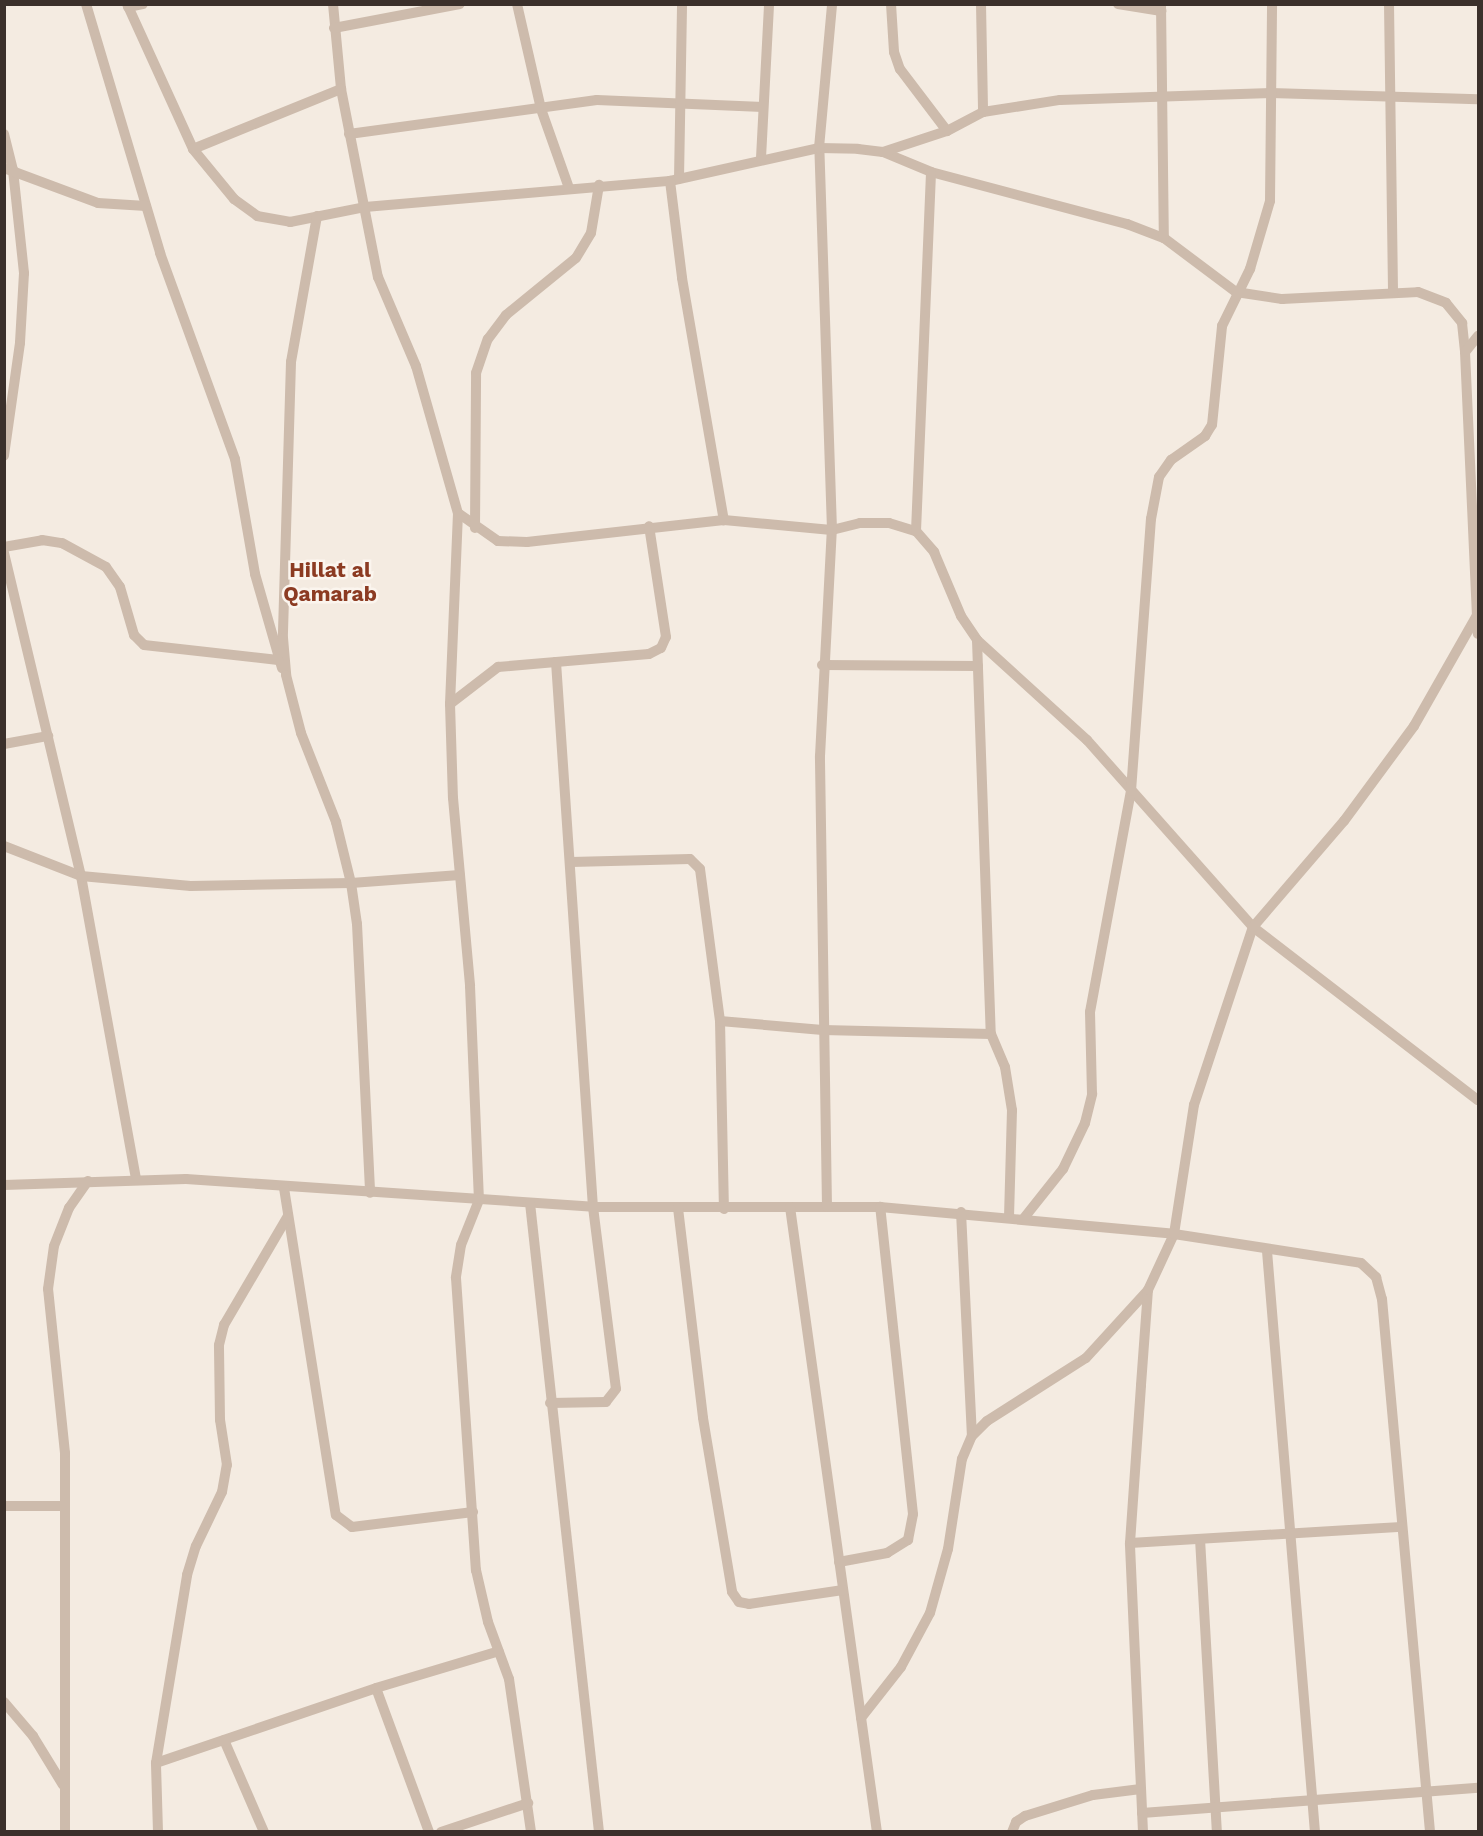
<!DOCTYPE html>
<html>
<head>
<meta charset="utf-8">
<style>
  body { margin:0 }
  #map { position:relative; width:1483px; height:1836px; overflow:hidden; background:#f4ebe1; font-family:"Work Sans",sans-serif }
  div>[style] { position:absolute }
  .street>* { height:10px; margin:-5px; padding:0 5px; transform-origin:5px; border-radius:5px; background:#cdbbac }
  span { translate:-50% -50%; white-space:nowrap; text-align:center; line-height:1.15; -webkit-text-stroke:5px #fbf5ee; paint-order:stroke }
  .quarter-label { font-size:21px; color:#8c3b22; font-weight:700 }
  .frame { position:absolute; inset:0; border:6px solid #3b302b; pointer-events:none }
</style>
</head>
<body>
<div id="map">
  <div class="street">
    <i style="left:86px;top:4px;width:260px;rotate:73.4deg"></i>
    <i style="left:160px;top:253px;width:219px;rotate:70deg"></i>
    <i style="left:235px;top:459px;width:117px;rotate:80.1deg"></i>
    <i style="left:255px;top:574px;width:98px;rotate:74deg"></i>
    <i style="left:127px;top:4px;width:159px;rotate:65.5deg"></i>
    <i style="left:193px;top:149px;width:65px;rotate:50.6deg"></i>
    <i style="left:234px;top:199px;width:29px;rotate:36deg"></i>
    <i style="left:257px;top:216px;width:34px;rotate:10deg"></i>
    <i style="left:290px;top:222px;width:76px;rotate:-11.3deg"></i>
    <i style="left:365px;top:207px;width:306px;rotate:-4.9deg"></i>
    <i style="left:670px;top:181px;width:153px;rotate:-12.5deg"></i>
    <i style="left:819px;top:148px;width:39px;rotate:1deg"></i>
    <i style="left:858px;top:149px;width:25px;rotate:7deg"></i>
    <i style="left:883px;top:152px;width:52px;rotate:22.6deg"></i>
    <i style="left:931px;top:172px;width:203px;rotate:14.9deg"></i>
    <i style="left:1127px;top:224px;width:40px;rotate:21deg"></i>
    <i style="left:1164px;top:238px;width:90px;rotate:36.9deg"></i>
    <i style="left:1236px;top:292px;width:47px;rotate:8.7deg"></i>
    <i style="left:1282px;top:299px;width:136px;rotate:-2.9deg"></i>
    <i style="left:1418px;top:292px;width:30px;rotate:21deg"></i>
    <i style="left:1446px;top:303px;width:26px;rotate:51deg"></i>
    <i style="left:1462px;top:323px;width:29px;rotate:84deg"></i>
    <i style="left:1465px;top:352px;width:282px;rotate:87.4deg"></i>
    <i style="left:333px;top:4px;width:85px;rotate:84.6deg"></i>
    <i style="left:341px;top:89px;width:192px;rotate:78.9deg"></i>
    <i style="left:378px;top:277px;width:97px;rotate:66.9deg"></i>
    <i style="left:416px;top:366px;width:153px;rotate:74.1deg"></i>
    <i style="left:458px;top:513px;width:191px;rotate:92.4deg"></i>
    <i style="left:450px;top:704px;width:94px;rotate:88.2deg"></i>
    <i style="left:453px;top:798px;width:189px;rotate:84.8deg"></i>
    <i style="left:470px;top:986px;width:214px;rotate:87.6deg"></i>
    <i style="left:479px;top:1200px;width:48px;rotate:111.8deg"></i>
    <i style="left:461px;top:1245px;width:33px;rotate:99deg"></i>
    <i style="left:456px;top:1278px;width:293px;rotate:86.1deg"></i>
    <i style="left:476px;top:1570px;width:53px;rotate:77deg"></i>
    <i style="left:488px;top:1622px;width:61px;rotate:69.8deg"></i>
    <i style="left:509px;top:1679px;width:155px;rotate:81.8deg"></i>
    <i style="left:517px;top:4px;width:108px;rotate:77.1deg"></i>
    <i style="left:541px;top:109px;width:84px;rotate:70.5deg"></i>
    <i style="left:891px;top:4px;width:48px;rotate:86.4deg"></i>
    <i style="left:894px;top:52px;width:18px;rotate:71deg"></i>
    <i style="left:900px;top:69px;width:78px;rotate:52.8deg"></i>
    <i style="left:981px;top:4px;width:108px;rotate:88.9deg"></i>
    <i style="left:1118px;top:4px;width:44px;rotate:9.2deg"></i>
    <i style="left:1161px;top:4px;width:234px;rotate:89.3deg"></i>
    <i style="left:1389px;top:4px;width:289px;rotate:89.2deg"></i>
    <i style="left:128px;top:7px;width:15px;rotate:-11deg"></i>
    <i style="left:334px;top:28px;width:128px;rotate:-10.8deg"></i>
    <i style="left:4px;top:134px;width:37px;rotate:76deg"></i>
    <i style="left:13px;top:170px;width:104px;rotate:83.9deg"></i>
    <i style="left:24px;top:273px;width:70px;rotate:93.3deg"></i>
    <i style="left:20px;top:343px;width:114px;rotate:98.1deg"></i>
    <i style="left:349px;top:134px;width:250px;rotate:-7.8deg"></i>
    <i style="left:597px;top:100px;width:166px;rotate:2.4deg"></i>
    <i style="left:193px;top:149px;width:160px;rotate:-22.1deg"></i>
    <i style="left:883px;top:152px;width:67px;rotate:-18.2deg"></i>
    <i style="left:947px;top:131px;width:41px;rotate:-27.8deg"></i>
    <i style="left:983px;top:112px;width:78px;rotate:-8.9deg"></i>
    <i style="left:1060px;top:100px;width:211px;rotate:-1.9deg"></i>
    <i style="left:1271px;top:93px;width:207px;rotate:1.7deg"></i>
    <i style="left:761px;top:158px;width:154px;rotate:-87deg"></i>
    <i style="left:4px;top:168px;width:100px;rotate:20.4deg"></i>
    <i style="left:98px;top:203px;width:48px;rotate:3.6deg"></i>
    <i style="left:679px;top:179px;width:175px;rotate:-89deg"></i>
    <i style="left:670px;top:181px;width:98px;rotate:82.9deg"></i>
    <i style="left:682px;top:278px;width:246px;rotate:80.2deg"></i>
    <i style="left:317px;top:216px;width:148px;rotate:100.1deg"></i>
    <i style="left:291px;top:362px;width:276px;rotate:91.7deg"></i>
    <i style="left:283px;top:638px;width:37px;rotate:85deg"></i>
    <i style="left:286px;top:675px;width:60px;rotate:75.5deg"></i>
    <i style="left:301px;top:733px;width:96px;rotate:68.5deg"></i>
    <i style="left:336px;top:822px;width:63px;rotate:76.2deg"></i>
    <i style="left:351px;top:883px;width:41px;rotate:81.7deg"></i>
    <i style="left:357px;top:924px;width:269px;rotate:87.2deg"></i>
    <i style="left:1465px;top:352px;width:21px;rotate:-51deg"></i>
    <i style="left:458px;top:513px;width:49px;rotate:35deg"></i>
    <i style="left:498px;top:541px;width:29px;rotate:2deg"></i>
    <i style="left:527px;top:542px;width:198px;rotate:-6.4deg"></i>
    <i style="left:724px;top:520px;width:108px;rotate:5.3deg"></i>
    <i style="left:832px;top:530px;width:29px;rotate:-14deg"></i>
    <i style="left:860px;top:523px;width:29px"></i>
    <i style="left:889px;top:523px;width:28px;rotate:17deg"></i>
    <i style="left:916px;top:531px;width:28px;rotate:49deg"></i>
    <i style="left:934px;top:552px;width:69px;rotate:67.1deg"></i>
    <i style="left:961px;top:616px;width:29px;rotate:56deg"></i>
    <i style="left:977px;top:640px;width:149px;rotate:42.3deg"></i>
    <i style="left:1087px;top:740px;width:250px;rotate:48.4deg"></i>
    <i style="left:1253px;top:927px;width:284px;rotate:37.6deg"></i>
    <i style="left:475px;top:528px;width:155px;rotate:-89.6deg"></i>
    <i style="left:476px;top:373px;width:36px;rotate:-71deg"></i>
    <i style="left:488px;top:339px;width:30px;rotate:-53deg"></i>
    <i style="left:506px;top:315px;width:90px;rotate:-39.2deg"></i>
    <i style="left:576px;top:258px;width:29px;rotate:-59deg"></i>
    <i style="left:591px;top:233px;width:49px;rotate:-80.5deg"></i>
    <i style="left:916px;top:531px;width:359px;rotate:-87.6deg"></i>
    <i style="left:4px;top:547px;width:39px;rotate:-10deg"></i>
    <i style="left:42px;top:540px;width:20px;rotate:9deg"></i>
    <i style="left:62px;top:543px;width:50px;rotate:28.6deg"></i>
    <i style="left:106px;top:567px;width:24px;rotate:55deg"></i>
    <i style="left:120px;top:587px;width:50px;rotate:73.7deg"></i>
    <i style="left:134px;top:635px;width:14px;rotate:45deg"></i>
    <i style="left:144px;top:645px;width:135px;rotate:6.4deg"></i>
    <i style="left:4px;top:553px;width:332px;rotate:76.6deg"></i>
    <i style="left:81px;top:876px;width:308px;rotate:79.7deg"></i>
    <i style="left:977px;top:640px;width:394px;rotate:88deg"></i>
    <i style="left:991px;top:1034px;width:36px;rotate:67deg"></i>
    <i style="left:1005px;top:1067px;width:44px;rotate:80.8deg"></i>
    <i style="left:1012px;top:1110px;width:106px;rotate:91.6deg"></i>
    <i style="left:556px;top:662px;width:93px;rotate:-4.9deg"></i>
    <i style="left:649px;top:654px;width:13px;rotate:-27deg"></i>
    <i style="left:661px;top:648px;width:12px;rotate:-66deg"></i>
    <i style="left:666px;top:637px;width:112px;rotate:-98.7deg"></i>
    <i style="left:822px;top:665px;width:156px;rotate:0.4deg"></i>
    <i style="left:450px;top:704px;width:61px;rotate:-37.6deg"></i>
    <i style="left:498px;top:667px;width:58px;rotate:-4.9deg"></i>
    <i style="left:556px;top:662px;width:546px;rotate:86.12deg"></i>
    <i style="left:593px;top:1207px;width:183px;rotate:82.8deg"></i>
    <i style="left:616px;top:1389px;width:16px;rotate:128deg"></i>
    <i style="left:606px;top:1402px;width:56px;rotate:179deg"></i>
    <i style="left:4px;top:744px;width:45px;rotate:-10.3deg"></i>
    <i style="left:4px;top:846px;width:83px;rotate:21.3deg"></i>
    <i style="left:81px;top:876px;width:110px;rotate:5.2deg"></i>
    <i style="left:191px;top:886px;width:160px;rotate:-1.1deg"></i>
    <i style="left:351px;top:883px;width:109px;rotate:-4.2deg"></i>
    <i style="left:571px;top:862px;width:119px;rotate:-1.4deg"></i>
    <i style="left:690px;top:859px;width:14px;rotate:45deg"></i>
    <i style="left:700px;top:869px;width:153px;rotate:82.5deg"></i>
    <i style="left:720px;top:1021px;width:188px;rotate:88.8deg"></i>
    <i style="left:720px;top:1021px;width:103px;rotate:5deg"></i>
    <i style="left:823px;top:1030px;width:168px;rotate:1.4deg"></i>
    <i style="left:4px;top:1185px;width:182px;rotate:-1.9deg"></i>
    <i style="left:186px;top:1179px;width:408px;rotate:3.9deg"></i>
    <i style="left:593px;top:1207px;width:287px"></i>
    <i style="left:880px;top:1207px;width:295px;rotate:5.2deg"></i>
    <i style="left:1174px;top:1234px;width:189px;rotate:8.8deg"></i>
    <i style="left:1361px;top:1263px;width:21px;rotate:43deg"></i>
    <i style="left:1376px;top:1277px;width:23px;rotate:75deg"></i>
    <i style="left:1382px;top:1299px;width:535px;rotate:84.85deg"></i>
    <i style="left:284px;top:1188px;width:331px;rotate:81deg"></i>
    <i style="left:336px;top:1515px;width:20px;rotate:37deg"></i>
    <i style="left:352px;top:1527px;width:122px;rotate:-7.1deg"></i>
    <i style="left:530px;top:1203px;width:633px;rotate:83.74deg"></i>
    <i style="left:790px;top:1207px;width:631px;rotate:82.08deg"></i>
    <i style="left:827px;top:1207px;width:451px;rotate:-90.9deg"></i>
    <i style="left:820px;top:756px;width:226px;rotate:-87deg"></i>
    <i style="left:832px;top:530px;width:382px;rotate:-91.9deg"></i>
    <i style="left:819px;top:148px;width:145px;rotate:-84.8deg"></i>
    <i style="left:678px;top:1208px;width:211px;rotate:83.2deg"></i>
    <i style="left:703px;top:1418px;width:176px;rotate:80.5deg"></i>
    <i style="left:732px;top:1592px;width:12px;rotate:55deg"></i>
    <i style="left:739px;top:1602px;width:10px;rotate:11deg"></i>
    <i style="left:749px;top:1604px;width:95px;rotate:-8.5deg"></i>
    <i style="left:961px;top:1212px;width:224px;rotate:87.2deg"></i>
    <i style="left:1024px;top:1218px;width:63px;rotate:-51.5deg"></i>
    <i style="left:1063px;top:1169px;width:51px;rotate:-64.4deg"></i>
    <i style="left:1085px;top:1123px;width:30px;rotate:-76deg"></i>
    <i style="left:1092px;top:1094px;width:82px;rotate:-91.4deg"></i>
    <i style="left:1090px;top:1012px;width:225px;rotate:-79.5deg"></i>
    <i style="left:1131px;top:791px;width:273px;rotate:-85.8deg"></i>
    <i style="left:1151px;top:519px;width:43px;rotate:-79.2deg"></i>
    <i style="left:1159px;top:477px;width:21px;rotate:-55deg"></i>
    <i style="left:1171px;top:460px;width:42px;rotate:-35.2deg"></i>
    <i style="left:1205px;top:436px;width:13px;rotate:-58deg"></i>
    <i style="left:1212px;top:425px;width:100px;rotate:-84.2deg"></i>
    <i style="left:1222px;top:326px;width:64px;rotate:-63.8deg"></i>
    <i style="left:1250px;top:269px;width:71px;rotate:-73.6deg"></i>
    <i style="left:1270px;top:201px;width:197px;rotate:-89.4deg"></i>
    <i style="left:1267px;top:1251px;width:583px;rotate:85.28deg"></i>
    <i style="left:4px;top:1506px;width:61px"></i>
    <i style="left:1200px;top:1539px;width:293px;rotate:86.7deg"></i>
    <i style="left:1130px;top:1543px;width:272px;rotate:-3.4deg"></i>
    <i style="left:839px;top:1562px;width:49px;rotate:-10.6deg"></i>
    <i style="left:887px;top:1553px;width:25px;rotate:-32deg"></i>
    <i style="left:908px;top:1540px;width:26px;rotate:-79deg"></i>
    <i style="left:913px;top:1514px;width:309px;rotate:-96.1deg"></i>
    <i style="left:4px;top:1702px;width:45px;rotate:49.5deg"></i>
    <i style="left:33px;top:1736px;width:57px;rotate:58.5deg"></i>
    <i style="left:861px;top:1718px;width:65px;rotate:-51.9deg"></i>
    <i style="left:901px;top:1667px;width:61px;rotate:-61.8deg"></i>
    <i style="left:930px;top:1613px;width:66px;rotate:-74.3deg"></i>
    <i style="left:948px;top:1549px;width:91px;rotate:-81.2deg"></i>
    <i style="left:962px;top:1459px;width:25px;rotate:-67deg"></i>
    <i style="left:972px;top:1436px;width:21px;rotate:-45deg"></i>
    <i style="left:987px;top:1421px;width:117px;rotate:-32.5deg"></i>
    <i style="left:1086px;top:1358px;width:92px;rotate:-47.6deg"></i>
    <i style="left:224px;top:1740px;width:100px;rotate:66.5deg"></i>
    <i style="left:156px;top:1763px;width:232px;rotate:-18.8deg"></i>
    <i style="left:1142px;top:1813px;width:337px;rotate:-4.3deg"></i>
    <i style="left:65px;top:1832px;width:379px;rotate:-90deg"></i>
    <i style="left:65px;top:1453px;width:165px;rotate:-95.9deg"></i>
    <i style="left:48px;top:1289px;width:43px;rotate:-82.1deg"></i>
    <i style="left:54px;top:1246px;width:41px;rotate:-68.5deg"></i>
    <i style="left:69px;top:1208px;width:33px;rotate:-55deg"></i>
    <i style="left:158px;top:1832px;width:69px;rotate:-91.7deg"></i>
    <i style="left:156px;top:1763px;width:191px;rotate:-80.6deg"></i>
    <i style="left:187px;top:1575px;width:30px;rotate:-73deg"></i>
    <i style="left:196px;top:1546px;width:60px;rotate:-64.3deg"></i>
    <i style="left:222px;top:1492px;width:27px;rotate:-80deg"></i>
    <i style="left:227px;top:1465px;width:46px;rotate:-98.8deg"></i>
    <i style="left:220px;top:1420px;width:75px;rotate:-90.8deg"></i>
    <i style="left:219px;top:1345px;width:21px;rotate:-76deg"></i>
    <i style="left:224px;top:1325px;width:126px;rotate:-59.6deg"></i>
    <i style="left:429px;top:1832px;width:153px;rotate:-110.2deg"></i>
    <i style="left:376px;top:1688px;width:128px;rotate:-16.7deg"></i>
    <i style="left:441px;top:1832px;width:92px;rotate:-18.4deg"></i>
    <i style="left:1012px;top:1832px;width:11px;rotate:-68deg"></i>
    <i style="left:1016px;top:1822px;width:11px;rotate:-34deg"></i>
    <i style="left:1025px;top:1816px;width:71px;rotate:-17.2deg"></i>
    <i style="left:1093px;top:1795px;width:48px;rotate:-7.1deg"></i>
    <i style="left:1143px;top:1832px;width:289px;rotate:-92.6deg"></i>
    <i style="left:1130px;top:1543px;width:158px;rotate:-86deg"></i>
    <i style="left:1141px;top:1385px;width:95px;rotate:-85.8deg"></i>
    <i style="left:1148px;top:1290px;width:62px;rotate:-65.1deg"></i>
    <i style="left:1174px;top:1234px;width:131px;rotate:-81.2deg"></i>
    <i style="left:1194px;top:1105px;width:188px;rotate:-71.7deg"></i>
    <i style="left:1253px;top:927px;width:140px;rotate:-49.4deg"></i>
    <i style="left:1344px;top:821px;width:118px;rotate:-53.6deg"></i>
    <i style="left:1414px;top:726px;width:128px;rotate:-60.4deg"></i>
  </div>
  <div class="quarter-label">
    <span style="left:330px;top:582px">Hillat al<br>Qamarab</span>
  </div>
  <div class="frame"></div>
</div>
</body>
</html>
